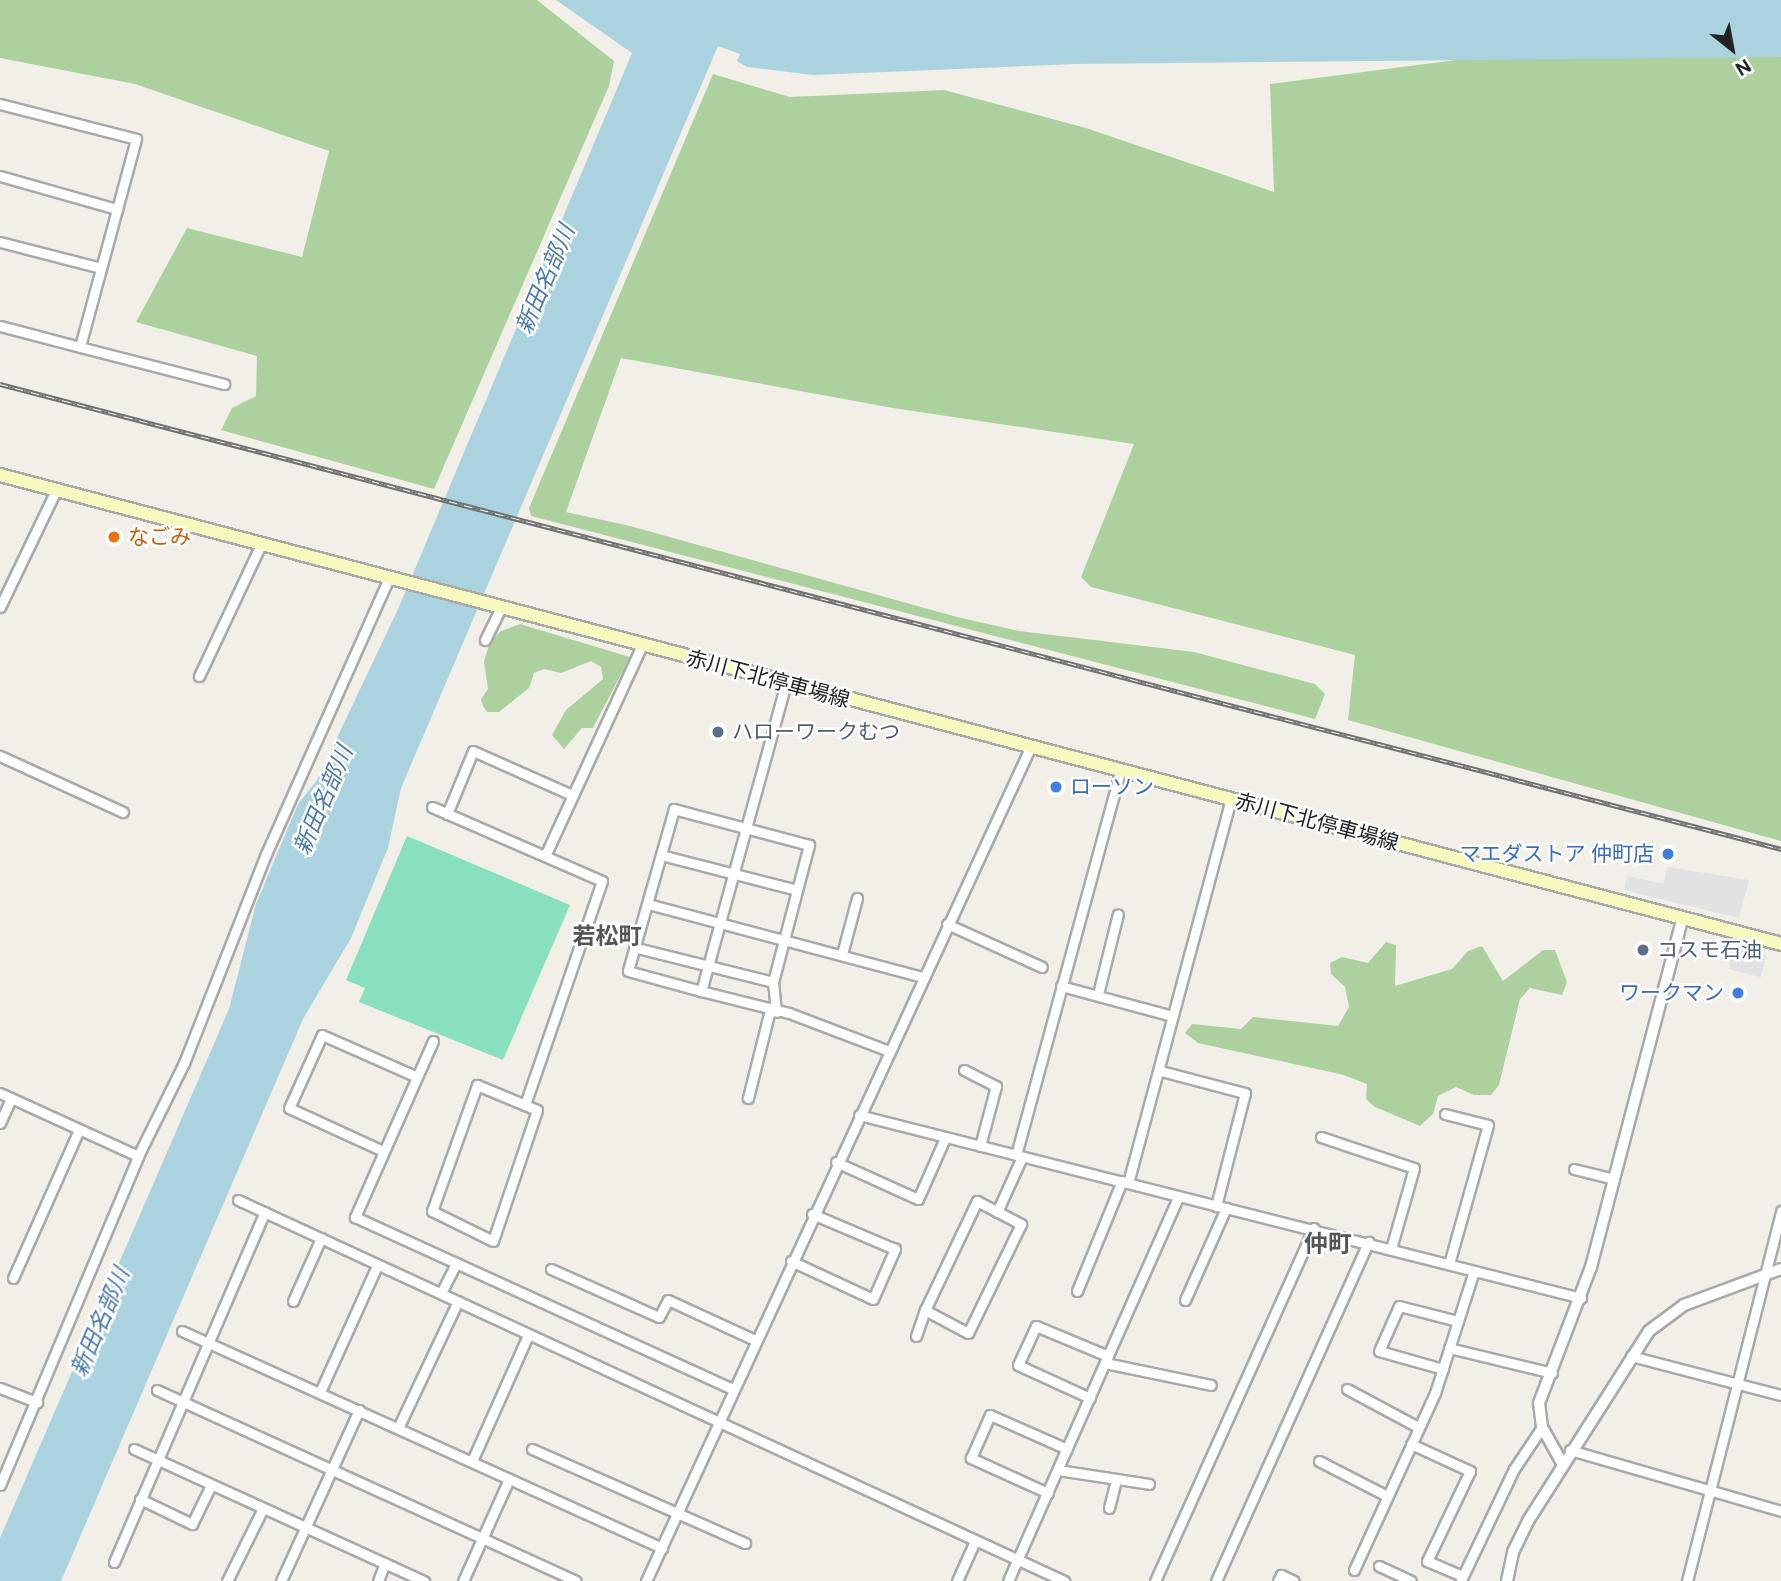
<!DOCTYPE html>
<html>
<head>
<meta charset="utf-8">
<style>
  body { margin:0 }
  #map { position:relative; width:1781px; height:1581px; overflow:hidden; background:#f2efe9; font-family:"DM Sans","Noto Sans JP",sans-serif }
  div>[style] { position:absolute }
  .forest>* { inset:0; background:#add19e }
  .pitch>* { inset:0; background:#88e0be }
  .parking>* { inset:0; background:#e2e2e2; transform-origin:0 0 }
  .water>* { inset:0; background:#aad3df }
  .roads { filter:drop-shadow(2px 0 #a9a9a9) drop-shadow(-2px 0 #a9a9a9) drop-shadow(0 2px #a9a9a9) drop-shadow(0 -2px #a9a9a9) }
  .minor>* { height:9px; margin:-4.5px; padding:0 4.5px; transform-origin:4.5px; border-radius:4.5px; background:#fff }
  .tertiary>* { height:10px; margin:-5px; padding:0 5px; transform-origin:5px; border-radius:5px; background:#fff }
  .secondary>* { height:12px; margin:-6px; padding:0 6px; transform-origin:6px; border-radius:6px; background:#f7fabf }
  .rail>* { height:5px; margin-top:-2.5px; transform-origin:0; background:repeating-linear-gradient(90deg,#fff 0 8px,#707070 0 16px); box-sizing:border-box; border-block:2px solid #707070 }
  .dots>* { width:19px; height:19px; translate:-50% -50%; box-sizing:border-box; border:4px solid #fff; border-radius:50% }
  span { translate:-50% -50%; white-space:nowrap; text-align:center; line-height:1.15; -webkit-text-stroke:5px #fff; paint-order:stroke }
  .food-label { font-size:21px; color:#c56008 }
  .left { translate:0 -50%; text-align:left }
  .street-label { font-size:21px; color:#222 }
  .service-label { font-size:21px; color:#4e5e75 }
  .shop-label { font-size:21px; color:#366cbe }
  .right { translate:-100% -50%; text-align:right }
  .water-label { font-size:23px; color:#4a7aab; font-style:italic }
  .neighbourhood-label { font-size:23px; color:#555; font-weight:700 }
  .quarter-label { font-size:24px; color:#555; font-weight:700 }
  .north { position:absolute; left:1697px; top:14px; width:70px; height:70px; -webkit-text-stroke:5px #fff; paint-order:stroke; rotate:149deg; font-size:19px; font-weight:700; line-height:28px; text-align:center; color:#222 }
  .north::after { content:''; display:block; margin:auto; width:24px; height:32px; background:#222; clip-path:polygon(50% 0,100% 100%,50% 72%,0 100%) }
</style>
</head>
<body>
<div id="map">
  <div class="forest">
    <i style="clip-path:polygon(0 0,537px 0,614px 61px,609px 86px,434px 489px,221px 430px,232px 408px,256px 396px,257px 356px,136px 322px,187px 228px,302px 257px,329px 151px,135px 84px,0 58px)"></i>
    <i style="clip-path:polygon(1650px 45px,1781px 57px,1781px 841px,1348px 720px,1355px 655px,1091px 587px,1081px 577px,1134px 444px,893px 408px,621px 358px,566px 512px,630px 526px,957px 617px,1019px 631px,1194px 652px,1315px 684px,1325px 694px,1315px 719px,531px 516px,529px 508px,713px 74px,790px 97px,944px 90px,1086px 128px,1274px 192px,1270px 84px,1511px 53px)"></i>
    <i style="clip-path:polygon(520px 624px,630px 657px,593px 728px,582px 728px,564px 749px,552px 735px,566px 710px,603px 679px,601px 667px,591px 661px,561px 673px,544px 669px,534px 673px,529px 688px,499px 712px,487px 712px,483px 706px,481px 699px,488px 689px,484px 661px,490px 642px,501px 631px)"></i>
    <i style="clip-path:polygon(1386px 942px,1396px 945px,1395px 986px,1452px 969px,1468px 951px,1482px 946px,1503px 981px,1543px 950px,1555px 950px,1567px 982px,1562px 995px,1530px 988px,1520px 999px,1499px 1085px,1491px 1095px,1474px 1095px,1456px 1087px,1438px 1096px,1433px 1114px,1420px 1126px,1375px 1107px,1366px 1099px,1367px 1084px,1344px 1075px,1198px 1043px,1185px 1033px,1192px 1024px,1241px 1029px,1253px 1017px,1338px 1026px,1349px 1007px,1345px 987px,1331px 974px,1330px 963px,1342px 957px,1368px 963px)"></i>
  </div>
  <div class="pitch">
    <i style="clip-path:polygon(407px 836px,570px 905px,503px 1060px,359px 1002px,365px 988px,346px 980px)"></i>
  </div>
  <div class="parking">
    <i style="clip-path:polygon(1667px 867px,1749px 880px,1739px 918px,1624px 890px,1627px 876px,1663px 884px)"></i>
    <i style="left:1734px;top:948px;width:33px;height:22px;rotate:14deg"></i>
  </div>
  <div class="water">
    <i style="clip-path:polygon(556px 0,1781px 0,1781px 57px,1075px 64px,813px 75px,747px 67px,737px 61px,740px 54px,718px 46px,401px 788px,388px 848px,351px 938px,303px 1019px,61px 1581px,0 1581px,0 1538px,229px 1009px,256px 904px,298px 804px,317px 780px,399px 607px,632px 53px)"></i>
  </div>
  <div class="roads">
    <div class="minor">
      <i style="left:0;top:104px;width:140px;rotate:14.4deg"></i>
      <i style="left:136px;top:139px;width:215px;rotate:105.1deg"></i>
      <i style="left:80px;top:347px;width:83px;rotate:-165.3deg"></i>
      <i style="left:0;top:176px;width:122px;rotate:15.8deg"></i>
      <i style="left:0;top:242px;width:104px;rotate:14.4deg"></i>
      <i style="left:80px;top:347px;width:149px;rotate:14.4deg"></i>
      <i style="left:0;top:607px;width:130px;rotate:-64.4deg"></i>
      <i style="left:485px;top:640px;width:37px;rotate:-64deg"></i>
      <i style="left:199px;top:676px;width:146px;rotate:-64.8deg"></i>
      <i style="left:786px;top:683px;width:320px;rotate:105.4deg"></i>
      <i style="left:701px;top:991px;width:91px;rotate:14deg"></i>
      <i style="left:789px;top:1013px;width:107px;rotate:20.8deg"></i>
      <i style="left:0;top:756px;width:135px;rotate:24.5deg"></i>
      <i style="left:432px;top:807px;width:185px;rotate:23.5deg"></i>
      <i style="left:602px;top:881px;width:237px;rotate:109deg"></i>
      <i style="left:447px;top:814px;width:68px;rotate:-67.6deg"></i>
      <i style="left:473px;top:751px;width:108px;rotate:24deg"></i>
      <i style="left:661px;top:855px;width:140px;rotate:14.4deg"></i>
      <i style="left:545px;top:856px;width:232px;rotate:-65.3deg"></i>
      <i style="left:648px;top:904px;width:284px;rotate:14.9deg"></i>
      <i style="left:947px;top:924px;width:104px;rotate:24.4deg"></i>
      <i style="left:637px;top:948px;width:140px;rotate:14deg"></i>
      <i style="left:773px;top:982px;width:142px;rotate:-75.3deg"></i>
      <i style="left:809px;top:845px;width:140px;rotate:-165.1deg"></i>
      <i style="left:674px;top:809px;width:168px;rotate:105.9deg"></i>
      <i style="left:628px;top:971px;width:76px;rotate:15.3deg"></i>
      <i style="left:842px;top:954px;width:58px;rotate:-75deg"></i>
      <i style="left:773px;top:982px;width:30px;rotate:84deg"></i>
      <i style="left:1061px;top:986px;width:115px;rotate:15.1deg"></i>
      <i style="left:1098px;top:994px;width:82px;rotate:-76deg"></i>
      <i style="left:433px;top:1041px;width:193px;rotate:113.9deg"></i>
      <i style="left:355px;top:1217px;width:415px;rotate:24.5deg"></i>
      <i style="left:964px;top:1070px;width:36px;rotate:27deg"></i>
      <i style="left:996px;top:1086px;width:62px;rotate:104.9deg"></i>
      <i style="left:1161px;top:1071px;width:87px;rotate:14.7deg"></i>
      <i style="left:1245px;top:1093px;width:117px;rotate:104.4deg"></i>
      <i style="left:477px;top:1085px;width:65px;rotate:22.6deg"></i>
      <i style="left:537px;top:1110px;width:138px;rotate:108.6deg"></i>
      <i style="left:493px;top:1241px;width:68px;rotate:-153.8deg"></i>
      <i style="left:432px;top:1211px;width:134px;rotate:-70.3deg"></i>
      <i style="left:0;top:1093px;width:152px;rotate:24.5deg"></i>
      <i style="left:748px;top:1098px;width:91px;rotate:-76deg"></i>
      <i style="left:1445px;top:1114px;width:44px;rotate:14.3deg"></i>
      <i style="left:1488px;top:1125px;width:144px;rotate:105.7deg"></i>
      <i style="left:859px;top:1115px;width:745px;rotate:14.22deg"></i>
      <i style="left:0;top:1123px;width:27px;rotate:-66deg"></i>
      <i style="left:1321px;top:1137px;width:98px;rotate:18.4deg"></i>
      <i style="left:1414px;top:1168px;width:84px;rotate:105.9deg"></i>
      <i style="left:383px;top:1151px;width:103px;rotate:-155.4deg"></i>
      <i style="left:289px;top:1108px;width:80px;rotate:-65.7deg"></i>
      <i style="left:322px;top:1035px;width:102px;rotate:23.8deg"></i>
      <i style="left:1016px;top:1155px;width:397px;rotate:-74.8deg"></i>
      <i style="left:836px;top:1162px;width:90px;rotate:24.3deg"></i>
      <i style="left:918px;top:1199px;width:67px;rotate:-66.1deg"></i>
      <i style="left:1574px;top:1169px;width:41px;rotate:14deg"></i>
      <i style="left:1128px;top:1183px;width:398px;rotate:-75deg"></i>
      <i style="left:238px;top:1200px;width:910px;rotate:24.76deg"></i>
      <i style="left:997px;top:1212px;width:60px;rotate:-65.6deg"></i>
      <i style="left:791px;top:1261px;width:90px;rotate:24.9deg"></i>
      <i style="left:873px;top:1299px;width:55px;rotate:-66.3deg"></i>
      <i style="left:895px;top:1249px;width:90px;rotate:-157.1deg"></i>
      <i style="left:551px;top:1269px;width:118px;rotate:24deg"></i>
      <i style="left:659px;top:1317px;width:19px;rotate:-62deg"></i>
      <i style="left:668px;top:1300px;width:96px;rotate:24.7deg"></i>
      <i style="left:13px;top:1278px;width:162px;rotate:-66deg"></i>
      <i style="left:1077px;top:1291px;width:119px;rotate:-67.8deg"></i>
      <i style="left:441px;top:1293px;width:34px;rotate:-63deg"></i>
      <i style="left:1185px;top:1300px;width:101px;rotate:-66deg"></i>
      <i style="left:293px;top:1301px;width:69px;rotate:-66deg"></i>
      <i style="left:182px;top:1331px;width:527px;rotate:24.33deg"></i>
      <i style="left:916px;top:1336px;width:28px;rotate:-71deg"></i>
      <i style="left:925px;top:1310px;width:121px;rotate:-64.5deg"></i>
      <i style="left:977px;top:1201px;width:50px;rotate:27.6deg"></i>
      <i style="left:1021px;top:1224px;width:121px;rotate:115.9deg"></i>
      <i style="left:968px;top:1333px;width:49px;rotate:-151.9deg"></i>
      <i style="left:1449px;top:1348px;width:106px;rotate:13.6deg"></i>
      <i style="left:1631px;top:1356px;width:155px;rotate:14.6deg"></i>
      <i style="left:1105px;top:1363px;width:108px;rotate:11.7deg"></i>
      <i style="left:1443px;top:1369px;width:66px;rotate:-164.3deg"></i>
      <i style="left:1379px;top:1351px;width:49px;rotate:-66deg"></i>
      <i style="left:1399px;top:1306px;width:61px;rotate:14.3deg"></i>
      <i style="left:0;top:1388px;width:40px;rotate:21deg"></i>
      <i style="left:1347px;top:1389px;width:81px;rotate:28.2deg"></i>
      <i style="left:157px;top:1390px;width:460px;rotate:24.5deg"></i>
      <i style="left:320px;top:1392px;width:138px;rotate:-65.7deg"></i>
      <i style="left:1090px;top:1398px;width:79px;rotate:-155.4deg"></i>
      <i style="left:1018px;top:1365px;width:43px;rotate:-65.2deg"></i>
      <i style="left:1036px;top:1326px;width:78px;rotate:22.6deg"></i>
      <i style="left:398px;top:1428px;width:140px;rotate:-64.7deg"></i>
      <i style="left:1411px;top:1444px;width:65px;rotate:24.6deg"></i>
      <i style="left:1470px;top:1471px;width:100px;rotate:115.5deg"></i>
      <i style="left:1427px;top:1561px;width:38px;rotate:23deg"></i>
      <i style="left:134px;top:1449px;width:319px;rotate:24.5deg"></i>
      <i style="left:532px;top:1449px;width:233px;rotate:23.8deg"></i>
      <i style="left:1570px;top:1450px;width:220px;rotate:16.1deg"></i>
      <i style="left:472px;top:1461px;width:138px;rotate:-66deg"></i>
      <i style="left:1319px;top:1461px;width:76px;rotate:27.2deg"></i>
      <i style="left:1058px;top:1470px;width:92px;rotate:8.7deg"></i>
      <i style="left:0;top:1485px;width:357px;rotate:-67.2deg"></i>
      <i style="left:138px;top:1156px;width:104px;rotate:-63.7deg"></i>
      <i style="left:184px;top:1063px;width:225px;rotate:-68.6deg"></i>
      <i style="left:266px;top:854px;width:302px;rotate:-66deg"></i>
      <i style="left:1048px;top:1493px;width:85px;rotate:-155.6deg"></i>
      <i style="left:971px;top:1458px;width:47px;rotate:-66.2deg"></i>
      <i style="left:990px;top:1415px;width:84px;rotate:23.8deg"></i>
      <i style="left:140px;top:1499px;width:58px;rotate:25.7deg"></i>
      <i style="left:192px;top:1524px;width:43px;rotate:-64deg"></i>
      <i style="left:1109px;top:1508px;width:30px;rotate:-76deg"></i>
      <i style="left:114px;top:1562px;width:381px;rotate:-66.7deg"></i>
      <i style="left:1379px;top:1566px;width:35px;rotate:25deg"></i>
      <i style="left:1354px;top:1570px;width:195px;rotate:-65.4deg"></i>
      <i style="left:1435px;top:1393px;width:128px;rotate:-72.3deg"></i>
      <i style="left:1461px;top:1580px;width:123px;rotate:-64.5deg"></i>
      <i style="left:1514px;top:1469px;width:50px;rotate:-56.3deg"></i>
      <i style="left:227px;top:1581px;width:81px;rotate:-63.7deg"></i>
      <i style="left:281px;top:1581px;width:188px;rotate:-65.5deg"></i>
      <i style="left:378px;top:1581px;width:19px;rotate:-69deg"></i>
      <i style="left:463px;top:1581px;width:112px;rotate:-65.7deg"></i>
      <i style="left:646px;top:1581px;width:917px;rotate:-65.25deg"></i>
      <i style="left:957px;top:1581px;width:44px;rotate:-65.8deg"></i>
      <i style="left:1008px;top:1581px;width:421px;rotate:-66.1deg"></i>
      <i style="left:1155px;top:1581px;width:387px;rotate:-65.8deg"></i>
      <i style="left:1216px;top:1581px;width:372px;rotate:-65.8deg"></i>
      <i style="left:1278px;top:1581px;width:7px;rotate:-63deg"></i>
      <i style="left:1281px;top:1575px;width:14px;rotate:25deg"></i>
      <i style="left:1687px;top:1581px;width:382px;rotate:-75.7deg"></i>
    </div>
    <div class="tertiary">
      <i style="left:1562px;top:1463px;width:41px;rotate:-119.1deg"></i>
      <i style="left:1542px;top:1427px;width:24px;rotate:-97deg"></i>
      <i style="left:1539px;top:1403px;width:146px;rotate:-69.1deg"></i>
      <i style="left:1591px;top:1267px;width:360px;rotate:-75.3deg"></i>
      <i style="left:1507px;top:1581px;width:30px;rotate:-78deg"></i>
      <i style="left:1513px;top:1552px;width:34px;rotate:-64deg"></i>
      <i style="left:1528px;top:1521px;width:225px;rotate:-57.5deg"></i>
      <i style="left:1649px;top:1331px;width:44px;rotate:-36.6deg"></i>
      <i style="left:1684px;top:1305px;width:103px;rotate:-20.4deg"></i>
    </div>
    <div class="secondary">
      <i style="left:0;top:475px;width:1842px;rotate:14.75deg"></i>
    </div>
  </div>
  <div class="rail">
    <i style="left:0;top:384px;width:1841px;rotate:14.63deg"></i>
  </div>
  <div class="dots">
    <i style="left:114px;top:537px;background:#e8710a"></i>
    <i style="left:718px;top:732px;background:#5c6f8a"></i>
    <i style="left:1056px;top:787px;background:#3f7fe0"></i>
    <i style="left:1668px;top:854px;background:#3f7fe0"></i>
    <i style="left:1643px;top:950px;background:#5c6f8a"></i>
    <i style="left:1738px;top:993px;background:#3f7fe0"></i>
  </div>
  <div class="food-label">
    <span class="left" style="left:128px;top:537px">なごみ</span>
  </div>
  <div class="street-label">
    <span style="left:768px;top:679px;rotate:15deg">赤川下北停車場線</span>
    <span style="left:1317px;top:822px;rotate:15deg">赤川下北停車場線</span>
  </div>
  <div class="service-label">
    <span class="left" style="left:732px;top:732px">ハローワークむつ</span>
    <span class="left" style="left:1657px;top:950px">コスモ石油</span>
  </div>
  <div class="shop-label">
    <span class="left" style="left:1070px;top:787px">ローソン</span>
    <span class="right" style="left:1654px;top:854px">マエダストア 仲町店</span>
    <span class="right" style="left:1724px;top:993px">ワークマン</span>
  </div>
  <div class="water-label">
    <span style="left:545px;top:279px;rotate:-67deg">新田名部川</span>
    <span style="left:323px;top:800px;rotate:-67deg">新田名部川</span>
    <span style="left:100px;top:1322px;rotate:-67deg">新田名部川</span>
  </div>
  <div class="neighbourhood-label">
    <span style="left:607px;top:936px">若松町</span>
  </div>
  <div class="quarter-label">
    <span style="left:1328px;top:1244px">仲町</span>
  </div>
  <div class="north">N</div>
</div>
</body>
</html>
